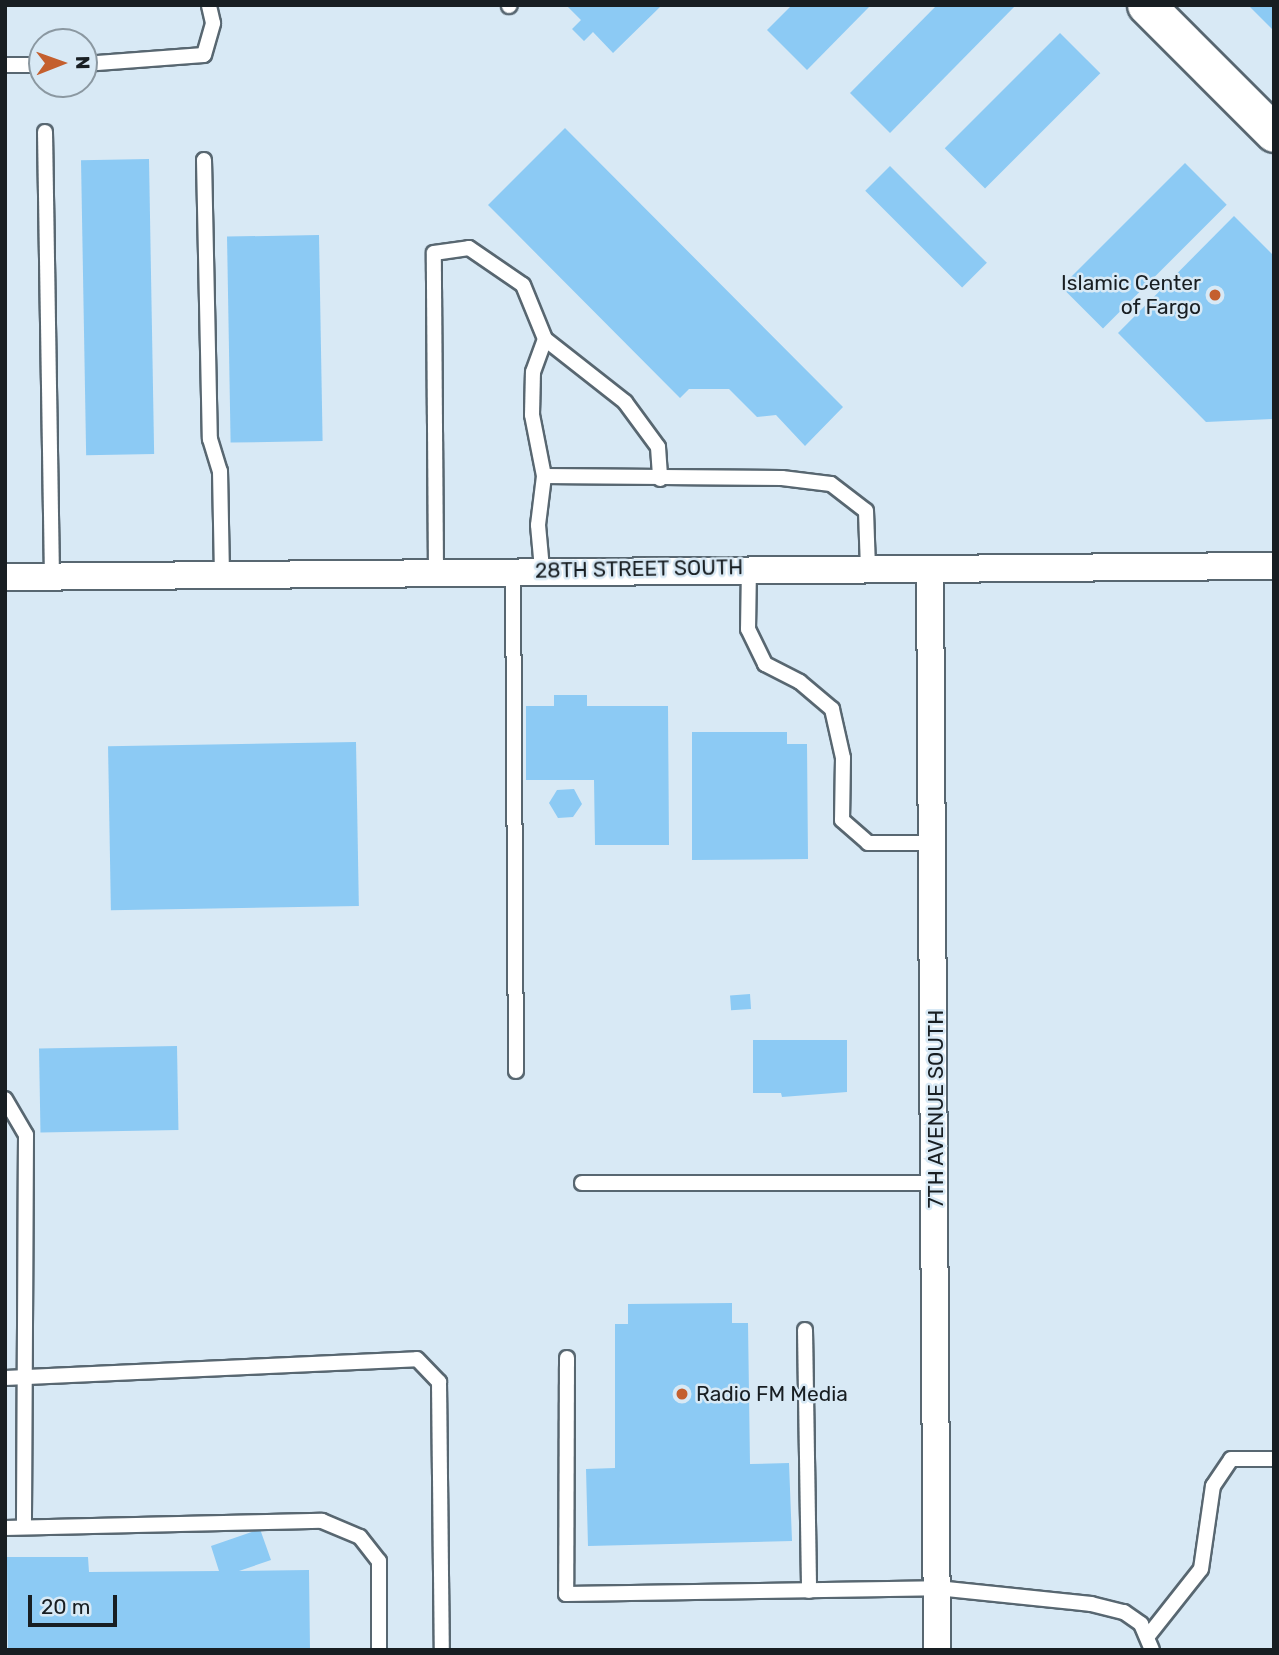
<!DOCTYPE html>
<html>
<head>
<meta charset="utf-8">
<style>
  body { margin:0 }
  #map { position:relative; width:1279px; height:1655px; overflow:hidden; background:#d8e9f5; font-family:Rubik,sans-serif }
  div>[style] { position:absolute }
  .building>* { inset:0; background:#8ccaf4; transform-origin:0 0 }
  .roads { filter:drop-shadow(2px 0 #586771) drop-shadow(-2px 0 #586771) drop-shadow(0 2px #586771) drop-shadow(0 -2px #586771) }
  .lane>* { height:14px; margin:-7px; padding:0 7px; transform-origin:7px; border-radius:7px; background:#fff }
  .street>* { height:26px; margin:-13px; padding:0 13px; transform-origin:13px; border-radius:13px; background:#fff }
  .secondary>* { height:37px; margin:-18.5px; padding:0 18.5px; transform-origin:18.5px; border-radius:18.5px; background:#fff }
  .dots>* { width:19px; height:19px; translate:-50% -50%; box-sizing:border-box; border:4px solid #d8e9f5; border-radius:50% }
  span { translate:-50% -50%; white-space:nowrap; text-align:center; line-height:1.15; -webkit-text-stroke:5px #d8e9f5; paint-order:stroke }
  .poi-label { font-size:21px; color:#181e22 }
  .right { translate:-100% -50%; text-align:right }
  .left { translate:0 -50%; text-align:left }
  .street-label { font-size:21px; color:#181e22 }
  .frame { position:absolute; inset:0; border:7px solid #181e22; pointer-events:none }
  .north { position:absolute; left:28px; top:28px; width:70px; height:70px; box-sizing:border-box; background:#d8e9f5; border:2px solid #8b98a1; border-radius:50%; rotate:89deg; font-size:19px; font-weight:700; line-height:28px; text-align:center; color:#181e22 }
  .north::after { content:''; display:block; margin:auto; width:24px; height:32px; background:#c45f2e; clip-path:polygon(50% 0,100% 100%,50% 72%,0 100%) }
  .scale { position:absolute; left:28px; top:1595px; width:89px; height:32px; box-sizing:border-box; border:4px solid #181e22; border-top:0; padding-left:9px; font-size:21px; line-height:24px; white-space:nowrap; color:#181e22; -webkit-text-stroke:5px #d8e9f5; paint-order:stroke }
</style>
</head>
<body>
<div id="map">
  <div class="building">
    <i style="clip-path:polygon(566px 5px,662px 5px,613px 53px,593px 32px,584px 41px,572px 29px,581px 20px)"></i>
    <i style="clip-path:polygon(792px 5px,871px 5px,807px 70px,767px 30px)"></i>
    <i style="clip-path:polygon(937px 5px,1016px 5px,890px 133px,850px 93px)"></i>
    <i style="clip-path:polygon(1248px 5px,1274px 5px,1274px 31px)"></i>
    <i style="left:1060px;top:33px;width:57px;height:163px;rotate:45deg"></i>
    <i style="clip-path:polygon(565px 128px,843px 407px,805px 446px,776px 415px,757px 417px,729px 389px,689px 389px,680px 398px,488px 205px)"></i>
    <i style="left:149px;top:159px;width:295px;height:68px;rotate:89deg"></i>
    <i style="left:1185px;top:163px;width:59px;height:175px;rotate:45deg"></i>
    <i style="left:890px;top:166px;width:137px;height:35px;rotate:45deg"></i>
    <i style="clip-path:polygon(1234px 216px,1274px 256px,1274px 419px,1206px 422px,1118px 333px)"></i>
    <i style="left:319px;top:235px;width:206px;height:92px;rotate:89deg"></i>
    <i style="clip-path:polygon(554px 695px,587px 695px,587px 706px,668px 706px,669px 845px,595px 845px,594px 780px,526px 780px,526px 706px,554px 706px)"></i>
    <i style="clip-path:polygon(692px 732px,787px 732px,787px 744px,807px 744px,808px 859px,692px 860px)"></i>
    <i style="left:356px;top:742px;width:164px;height:248px;rotate:89deg"></i>
    <i style="clip-path:polygon(574px 789px,582px 804px,573px 817px,558px 818px,549px 803px,557px 790px)"></i>
    <i style="left:750px;top:994px;width:15px;height:20px;rotate:86deg"></i>
    <i style="clip-path:polygon(753px 1040px,847px 1040px,847px 1092px,782px 1097px,781px 1093px,753px 1093px)"></i>
    <i style="left:177px;top:1046px;width:84px;height:138px;rotate:89deg"></i>
    <i style="clip-path:polygon(732px 1303px,732px 1323px,748px 1323px,750px 1464px,789px 1463px,792px 1541px,588px 1546px,586px 1469px,615px 1468px,615px 1324px,628px 1324px,628px 1304px)"></i>
    <i style="clip-path:polygon(260px 1529px,271px 1560px,239px 1571px,309px 1570px,310px 1650px,8px 1650px,7px 1557px,88px 1557px,89px 1572px,219px 1571px,211px 1546px)"></i>
  </div>
  <div class="roads">
    <div class="lane">
      <i style="left:509px;top:6px;width:1px;rotate:-45deg"></i>
      <i style="left:84px;top:64px;width:120px;rotate:-4.3deg"></i>
      <i style="left:204px;top:55px;width:33px;rotate:-74deg"></i>
      <i style="left:213px;top:23px;width:18px;rotate:-103deg"></i>
      <i style="left:5px;top:65px;width:37px"></i>
      <i style="left:45px;top:132px;width:444px;rotate:89.1deg"></i>
      <i style="left:204px;top:160px;width:279px;rotate:88.8deg"></i>
      <i style="left:210px;top:439px;width:34px;rotate:73deg"></i>
      <i style="left:220px;top:471px;width:103px;rotate:88.9deg"></i>
      <i style="left:544px;top:476px;width:62px;rotate:-101.1deg"></i>
      <i style="left:532px;top:415px;width:43px;rotate:-88.7deg"></i>
      <i style="left:533px;top:372px;width:35px;rotate:-70deg"></i>
      <i style="left:749px;top:567px;width:62px;rotate:90.9deg"></i>
      <i style="left:748px;top:629px;width:39px;rotate:64deg"></i>
      <i style="left:765px;top:664px;width:39px;rotate:27deg"></i>
      <i style="left:800px;top:682px;width:42px;rotate:40.2deg"></i>
      <i style="left:832px;top:709px;width:50px;rotate:77.3deg"></i>
      <i style="left:843px;top:758px;width:62px;rotate:90.9deg"></i>
      <i style="left:842px;top:820px;width:35px;rotate:41deg"></i>
      <i style="left:868px;top:843px;width:65px"></i>
      <i style="left:542px;top:569px;width:44px;rotate:-95.2deg"></i>
      <i style="left:538px;top:525px;width:49px;rotate:-83deg"></i>
      <i style="left:544px;top:476px;width:238px;rotate:0.5deg"></i>
      <i style="left:782px;top:478px;width:49px;rotate:7deg"></i>
      <i style="left:831px;top:484px;width:44px;rotate:37.6deg"></i>
      <i style="left:866px;top:511px;width:57px;rotate:88deg"></i>
      <i style="left:513px;top:570px;width:501px;rotate:89.66deg"></i>
      <i style="left:436px;top:571px;width:318px;rotate:-90.4deg"></i>
      <i style="left:434px;top:253px;width:35px;rotate:-8deg"></i>
      <i style="left:469px;top:248px;width:65px;rotate:34.4deg"></i>
      <i style="left:523px;top:285px;width:58px;rotate:67.8deg"></i>
      <i style="left:545px;top:339px;width:102px;rotate:38.2deg"></i>
      <i style="left:625px;top:402px;width:56px;rotate:53.7deg"></i>
      <i style="left:658px;top:447px;width:32px;rotate:86deg"></i>
      <i style="left:5px;top:1099px;width:42px;rotate:59.7deg"></i>
      <i style="left:26px;top:1135px;width:392px;rotate:90.3deg"></i>
      <i style="left:582px;top:1183px;width:355px"></i>
      <i style="left:805px;top:1330px;width:261px;rotate:89.1deg"></i>
      <i style="left:567px;top:1358px;width:236px;rotate:90.2deg"></i>
      <i style="left:566px;top:1594px;width:371px;rotate:-0.9deg"></i>
      <i style="left:937px;top:1588px;width:155px;rotate:5.9deg"></i>
      <i style="left:1091px;top:1604px;width:34px;rotate:14deg"></i>
      <i style="left:1124px;top:1612px;width:21px;rotate:35deg"></i>
      <i style="left:1141px;top:1624px;width:28px;rotate:67deg"></i>
      <i style="left:5px;top:1378px;width:412px;rotate:-2.6deg"></i>
      <i style="left:417px;top:1359px;width:32px;rotate:46deg"></i>
      <i style="left:439px;top:1382px;width:268px;rotate:89.4deg"></i>
      <i style="left:5px;top:1528px;width:317px;rotate:-1.3deg"></i>
      <i style="left:322px;top:1521px;width:41px;rotate:22.8deg"></i>
      <i style="left:360px;top:1537px;width:31px;rotate:52deg"></i>
      <i style="left:379px;top:1561px;width:89px;rotate:90deg"></i>
      <i style="left:1148px;top:1636px;width:85px;rotate:-51.7deg"></i>
      <i style="left:1201px;top:1569px;width:84px;rotate:-81.8deg"></i>
      <i style="left:1213px;top:1486px;width:32px;rotate:-56deg"></i>
      <i style="left:1231px;top:1459px;width:43px"></i>
    </div>
    <div class="street">
      <i style="left:930px;top:569px;width:1081px;rotate:89.63deg"></i>
      <i style="left:5px;top:577px;width:1269px;rotate:-0.5deg"></i>
    </div>
    <div class="secondary">
      <i style="left:1146px;top:5px;width:181px;rotate:45deg"></i>
    </div>
  </div>
  <div class="dots">
    <i style="left:1215px;top:295px;background:#c45f2e"></i>
    <i style="left:682px;top:1394px;background:#c45f2e"></i>
  </div>
  <div class="poi-label">
    <span class="right" style="left:1201px;top:295px">Islamic Center<br>of Fargo</span>
    <span class="left" style="left:696px;top:1394px">Radio FM Media</span>
  </div>
  <div class="street-label">
    <span style="left:639px;top:569px;rotate:-1deg">28TH STREET SOUTH</span>
    <span style="left:936px;top:1109px;rotate:-90deg">7TH AVENUE SOUTH</span>
  </div>
  <div class="frame"></div>
  <div class="north">N</div>
  <div class="scale">20 m</div>
</div>
</body>
</html>
